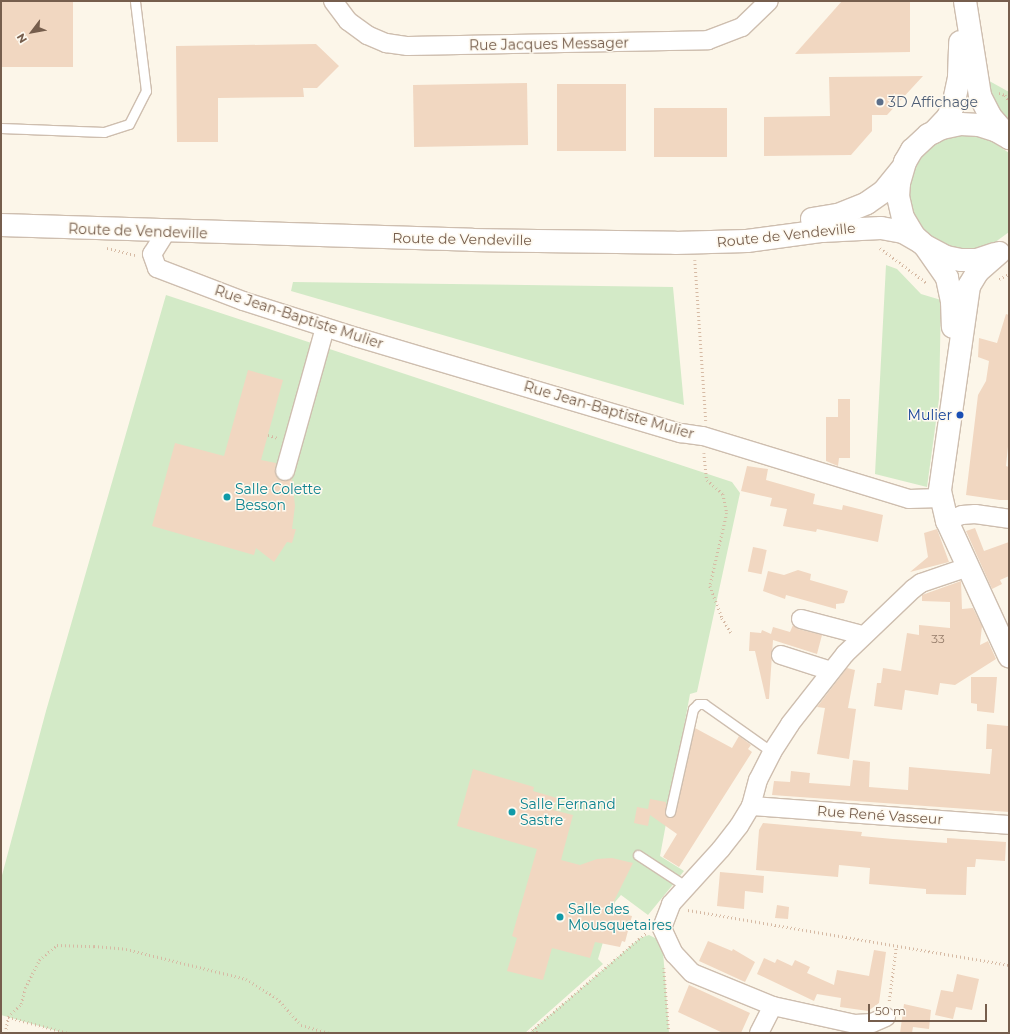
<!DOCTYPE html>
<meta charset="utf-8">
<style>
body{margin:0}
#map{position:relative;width:1010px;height:1034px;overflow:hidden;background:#fcf6e9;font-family:Montserrat,sans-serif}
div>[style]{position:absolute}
.green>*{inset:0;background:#d3eac7}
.building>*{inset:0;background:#f1d7c1;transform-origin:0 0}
.path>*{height:2.5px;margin-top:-1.25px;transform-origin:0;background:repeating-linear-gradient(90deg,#d6baa4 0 1px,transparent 0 4px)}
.roads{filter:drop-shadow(1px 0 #cebeaf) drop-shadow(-1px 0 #cebeaf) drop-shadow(0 1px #cebeaf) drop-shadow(0 -1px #cebeaf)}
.service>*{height:9px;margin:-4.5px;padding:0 4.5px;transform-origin:4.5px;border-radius:4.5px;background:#fff}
.minor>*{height:18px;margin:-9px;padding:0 9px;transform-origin:9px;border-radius:9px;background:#fff}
.tertiary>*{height:22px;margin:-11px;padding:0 11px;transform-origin:11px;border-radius:11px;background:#fff}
.secondary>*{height:22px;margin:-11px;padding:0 11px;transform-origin:11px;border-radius:11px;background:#fff}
.dots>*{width:11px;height:11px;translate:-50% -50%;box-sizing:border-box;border:2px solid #fef9ef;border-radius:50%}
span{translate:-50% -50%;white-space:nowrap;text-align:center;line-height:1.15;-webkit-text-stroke:3px #fef9ef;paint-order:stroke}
.number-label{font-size:12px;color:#957c6a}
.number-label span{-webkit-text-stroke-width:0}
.street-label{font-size:14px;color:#765e4d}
.service-label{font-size:14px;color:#4e5e75}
.left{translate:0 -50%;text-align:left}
.transit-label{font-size:14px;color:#164399}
.right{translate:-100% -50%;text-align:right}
.culture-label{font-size:14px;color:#0d838f}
.frame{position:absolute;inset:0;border:2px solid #765e4d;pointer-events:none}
.north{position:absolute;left:12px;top:12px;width:40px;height:40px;-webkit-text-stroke:3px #fef9ef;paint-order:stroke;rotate:238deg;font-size:11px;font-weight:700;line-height:16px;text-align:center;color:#765e4d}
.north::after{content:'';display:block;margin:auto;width:14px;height:18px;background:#765e4d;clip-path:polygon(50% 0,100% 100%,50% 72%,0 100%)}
.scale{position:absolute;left:868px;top:1004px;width:119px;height:18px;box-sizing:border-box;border:2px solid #765e4d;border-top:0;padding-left:5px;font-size:12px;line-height:14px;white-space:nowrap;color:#765e4d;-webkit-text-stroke:3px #fef9ef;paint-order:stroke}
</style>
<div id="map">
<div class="green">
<div style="clip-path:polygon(984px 78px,1009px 92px,1009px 126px,989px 105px)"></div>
<div style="clip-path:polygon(968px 134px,986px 137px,1009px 153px,1009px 232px,994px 243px,976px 250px,951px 249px,929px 237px,913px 218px,907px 193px,915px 163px,927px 148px,943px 138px)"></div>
<div style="clip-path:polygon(886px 265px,897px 269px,921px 294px,941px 300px,939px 399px,927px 487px,875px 474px)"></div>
<div style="clip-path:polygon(293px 282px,673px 287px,684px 405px,291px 291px)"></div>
<div style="clip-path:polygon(166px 295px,732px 482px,740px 493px,697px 692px,690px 694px,660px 856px,684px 871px,648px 915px,621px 895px,615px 902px,598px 959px,603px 964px,525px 1033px,64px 1033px,1px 1015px,1px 879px,46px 711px)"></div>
<div style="clip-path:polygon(649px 935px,659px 940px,663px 951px,669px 1033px,529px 1033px,640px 938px)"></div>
</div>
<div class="building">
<div style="left:1px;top:1px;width:72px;height:66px"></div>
<div style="clip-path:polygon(842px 1px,910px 1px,910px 52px,795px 54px)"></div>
<div style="clip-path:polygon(316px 44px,339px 66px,317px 88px,303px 88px,304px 97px,218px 98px,218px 142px,177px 142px,176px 46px)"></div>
<div style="clip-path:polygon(923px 76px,887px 115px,872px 115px,872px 131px,851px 155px,764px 156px,764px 117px,830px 116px,829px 77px)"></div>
<div style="left:527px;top:83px;width:62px;height:114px;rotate:89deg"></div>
<div style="left:557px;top:84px;width:69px;height:67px"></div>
<div style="left:727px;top:108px;width:49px;height:73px;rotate:90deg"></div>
<div style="clip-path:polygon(1006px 314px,1009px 315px,1009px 437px,1006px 466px,1009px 467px,1009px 500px,1000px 500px,966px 495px,978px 395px,986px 381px,989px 361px,978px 357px,979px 338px,997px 343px)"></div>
<div style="clip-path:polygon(248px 370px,283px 380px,261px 460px,276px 463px,275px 473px,278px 479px,283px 481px,292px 479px,295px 506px,292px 529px,296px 529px,292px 543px,287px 542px,274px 562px,256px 548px,254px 555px,152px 526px,175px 443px,224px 456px)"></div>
<div style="clip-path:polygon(838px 399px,850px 399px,850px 458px,839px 458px,838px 466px,826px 461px,826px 417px,838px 417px)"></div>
<div style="clip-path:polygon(747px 466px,768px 469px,766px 480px,815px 494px,813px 504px,842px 510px,843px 505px,883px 515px,878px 542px,817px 529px,816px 532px,783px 526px,787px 509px,770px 506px,772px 498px,741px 491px)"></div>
<div style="clip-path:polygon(975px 528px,984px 551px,1009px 542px,1009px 576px,1000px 580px,1002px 584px,992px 589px,966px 531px)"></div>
<div style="clip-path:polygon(937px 529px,949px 562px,910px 572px,928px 557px,924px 533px)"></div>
<div style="left:753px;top:547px;width:14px;height:25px;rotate:12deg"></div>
<div style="clip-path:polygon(798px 570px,811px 574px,810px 580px,848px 591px,844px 603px,836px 604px,836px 609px,786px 595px,785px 599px,763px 591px,768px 571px,784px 575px)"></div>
<div style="clip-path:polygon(961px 581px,962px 609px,973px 608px,982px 626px,980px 645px,988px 641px,996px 659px,955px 685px,940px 683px,938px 695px,905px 690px,902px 710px,874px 706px,877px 683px,881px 683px,883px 668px,901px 671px,907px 633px,919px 635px,919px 625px,950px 628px,950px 602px,922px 601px,922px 595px)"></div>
<div style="clip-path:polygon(793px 625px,798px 629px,822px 635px,817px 654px,773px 640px,769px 699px,766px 699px,755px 651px,749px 651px,750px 632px,761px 633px,762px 630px,771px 634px,773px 627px,790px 632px)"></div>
<div style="clip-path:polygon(847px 668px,855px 670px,848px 708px,856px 709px,849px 759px,817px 754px,825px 708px,817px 707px)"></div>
<div style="clip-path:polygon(971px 677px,997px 677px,994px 713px,977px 711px,977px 704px,971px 703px)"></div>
<div style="clip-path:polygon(987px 724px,1008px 726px,1009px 812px,772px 795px,774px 781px,790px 782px,791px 771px,810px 773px,809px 783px,850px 786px,853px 760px,870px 762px,869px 787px,908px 790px,909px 767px,990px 774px,992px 749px,986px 749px)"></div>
<div style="clip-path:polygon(695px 728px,732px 748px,739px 736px,751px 745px,748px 749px,752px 752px,679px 867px,663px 857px,677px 834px,650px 815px,648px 826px,634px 823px,637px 807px,648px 809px,650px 799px,666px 802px,666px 816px,675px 816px)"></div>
<div style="clip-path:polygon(473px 769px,534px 787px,533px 791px,557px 798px,553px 810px,573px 815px,561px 860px,580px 865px,597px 859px,612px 858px,633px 863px,609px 911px,632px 916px,625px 942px,622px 941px,620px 947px,595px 942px,590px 958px,552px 948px,543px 980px,507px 971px,517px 938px,512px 936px,537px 849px,457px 826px)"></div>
<div style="clip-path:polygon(763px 823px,862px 832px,861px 836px,893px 839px,947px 843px,947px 838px,1006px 842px,1005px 861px,976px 859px,975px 867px,967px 867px,966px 895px,926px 894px,926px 889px,869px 884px,870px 868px,839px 865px,838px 877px,756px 870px,759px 830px)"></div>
<div style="clip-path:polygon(720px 872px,764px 876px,763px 893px,745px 891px,744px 909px,717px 906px)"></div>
<div style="clip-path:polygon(777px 905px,789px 907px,788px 919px,775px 918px)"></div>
<div style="clip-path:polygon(708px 941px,732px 951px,733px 949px,755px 962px,745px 982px,699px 961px)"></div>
<div style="clip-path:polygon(874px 950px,886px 952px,879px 1003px,868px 1011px,840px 1007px,841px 998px,817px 994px,814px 1001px,757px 974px,764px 958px,775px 963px,777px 959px,792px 966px,795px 960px,810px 967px,807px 973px,834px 985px,837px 970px,869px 976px)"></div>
<div style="clip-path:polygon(957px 974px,979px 979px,972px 1010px,956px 1007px,953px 1019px,935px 1015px,941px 990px,953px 992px)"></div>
<div style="clip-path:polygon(689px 985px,750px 1013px,741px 1033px,723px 1033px,678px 1012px)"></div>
<div style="clip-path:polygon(904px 1004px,931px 1010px,929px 1029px,913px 1027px,912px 1033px,900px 1033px)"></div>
</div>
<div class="path">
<div style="left:999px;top:93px;width:6px;rotate:18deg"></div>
<div style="left:1005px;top:95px;width:8px;rotate:60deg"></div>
<div style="left:107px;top:248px;width:29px;rotate:14deg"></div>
<div style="left:880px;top:248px;width:59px;rotate:36.7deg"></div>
<div style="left:695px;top:260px;width:161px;rotate:86.1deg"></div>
<div style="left:999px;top:279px;width:11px;rotate:-27deg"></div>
<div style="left:268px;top:435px;width:10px;rotate:17deg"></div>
<div style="left:704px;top:453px;width:27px;rotate:84deg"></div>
<div style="left:707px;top:480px;width:21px;rotate:41deg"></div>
<div style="left:723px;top:494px;width:19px;rotate:78deg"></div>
<div style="left:727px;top:513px;width:75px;rotate:103.1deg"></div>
<div style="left:710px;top:586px;width:34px;rotate:69deg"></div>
<div style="left:722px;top:618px;width:19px;rotate:58deg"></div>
<div style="left:688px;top:910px;width:326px;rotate:9.7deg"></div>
<div style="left:664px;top:968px;width:65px;rotate:85.6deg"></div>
<div style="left:889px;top:1001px;width:54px;rotate:-82.6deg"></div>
<div style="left:8px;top:1017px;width:18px;rotate:-45deg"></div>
<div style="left:21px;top:1004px;width:16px;rotate:-76deg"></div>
<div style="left:25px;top:988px;width:31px;rotate:-63deg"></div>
<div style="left:39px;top:960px;width:23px;rotate:-40deg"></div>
<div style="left:57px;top:945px;width:37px;rotate:2deg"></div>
<div style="left:94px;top:946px;width:32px;rotate:5deg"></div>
<div style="left:126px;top:949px;width:124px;rotate:14deg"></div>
<div style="left:246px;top:979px;width:36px;rotate:32deg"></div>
<div style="left:277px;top:998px;width:36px;rotate:48deg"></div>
<div style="left:301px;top:1025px;width:29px;rotate:16deg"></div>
<div style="left:533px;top:1029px;width:6px;rotate:39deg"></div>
<div style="left:5px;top:1033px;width:16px;rotate:-79deg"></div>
<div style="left:8px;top:1017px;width:62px;rotate:14.9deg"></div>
<div style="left:529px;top:1033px;width:155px;rotate:-40.6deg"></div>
</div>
<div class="roads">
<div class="service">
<div style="left:1px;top:128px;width:103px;rotate:2.2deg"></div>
<div style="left:104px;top:132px;width:26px;rotate:-18deg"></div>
<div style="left:129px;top:124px;width:37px;rotate:-63deg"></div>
<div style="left:146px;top:91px;width:91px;rotate:-97deg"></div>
<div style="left:670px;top:812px;width:106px;rotate:-77.4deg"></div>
<div style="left:693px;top:709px;width:7px;rotate:-45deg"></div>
<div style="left:698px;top:704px;width:6px"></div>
<div style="left:704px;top:704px;width:83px;rotate:35.2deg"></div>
<div style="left:638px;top:855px;width:59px;rotate:33.1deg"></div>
</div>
<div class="minor">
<div style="left:333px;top:1px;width:25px;rotate:53deg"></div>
<div style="left:348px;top:21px;width:24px;rotate:36deg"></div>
<div style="left:367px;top:35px;width:21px;rotate:23deg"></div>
<div style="left:386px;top:43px;width:22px;rotate:8deg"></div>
<div style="left:408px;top:46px;width:300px;rotate:-1.1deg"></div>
<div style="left:708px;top:40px;width:36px;rotate:-21deg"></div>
<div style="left:742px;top:27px;width:37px;rotate:-44deg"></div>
<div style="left:166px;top:232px;width:26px;rotate:122deg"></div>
<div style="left:152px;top:254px;width:15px;rotate:70deg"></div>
<div style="left:157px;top:268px;width:92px;rotate:21deg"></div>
<div style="left:243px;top:301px;width:119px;rotate:17.7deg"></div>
<div style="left:356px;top:337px;width:339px;rotate:16.5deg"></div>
<div style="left:681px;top:433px;width:22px;rotate:8deg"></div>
<div style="left:703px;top:436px;width:215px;rotate:17deg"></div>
<div style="left:909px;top:499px;width:31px;rotate:-2deg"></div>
<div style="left:285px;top:471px;width:148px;rotate:-74.4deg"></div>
<div style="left:947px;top:521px;width:16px;rotate:-22deg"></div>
<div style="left:962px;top:515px;width:13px;rotate:-4deg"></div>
<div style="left:975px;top:514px;width:34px;rotate:8deg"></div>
<div style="left:801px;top:619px;width:63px;rotate:14.7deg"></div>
<div style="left:781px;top:655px;width:52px;rotate:17.7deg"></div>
<div style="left:751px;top:806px;width:259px;rotate:4.2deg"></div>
<div style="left:886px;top:1017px;width:15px;rotate:157deg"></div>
<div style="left:872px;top:1023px;width:17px;rotate:177deg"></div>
<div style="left:855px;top:1024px;width:84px;rotate:-167.6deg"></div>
<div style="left:773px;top:1006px;width:87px;rotate:-157.8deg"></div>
<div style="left:692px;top:973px;width:26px;rotate:-133deg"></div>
<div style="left:674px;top:954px;width:29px;rotate:-115deg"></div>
<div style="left:662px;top:928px;width:26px;rotate:-69deg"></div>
<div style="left:671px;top:904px;width:74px;rotate:-47.7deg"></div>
<div style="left:721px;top:849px;width:29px;rotate:-52deg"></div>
<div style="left:739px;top:826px;width:23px;rotate:-59deg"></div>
<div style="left:751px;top:806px;width:27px;rotate:-75deg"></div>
<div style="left:758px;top:780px;width:31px;rotate:-63deg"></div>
<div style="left:772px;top:752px;width:33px;rotate:-57deg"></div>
<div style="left:790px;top:724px;width:89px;rotate:-51.8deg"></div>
<div style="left:845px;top:654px;width:94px;rotate:-43.7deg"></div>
<div style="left:913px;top:589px;width:10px;rotate:-37deg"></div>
<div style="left:921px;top:583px;width:50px;rotate:-18.8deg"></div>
<div style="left:759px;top:1033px;width:30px;rotate:-63deg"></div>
</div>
<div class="tertiary">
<div style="left:965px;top:1px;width:96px;rotate:81deg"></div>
<div style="left:980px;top:96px;width:22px;rotate:63deg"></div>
<div style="left:990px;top:116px;width:29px;rotate:49deg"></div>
<div style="left:934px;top:132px;width:21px;rotate:-47deg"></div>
<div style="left:948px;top:117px;width:12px;rotate:-66deg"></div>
<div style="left:953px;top:106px;width:30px;rotate:-78deg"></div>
<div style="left:959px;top:77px;width:35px;rotate:-88deg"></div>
</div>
<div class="secondary">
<div style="left:812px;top:219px;width:26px;rotate:-9deg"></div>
<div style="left:838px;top:215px;width:31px;rotate:-22deg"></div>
<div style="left:867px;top:203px;width:21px;rotate:-35deg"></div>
<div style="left:884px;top:191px;width:28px;rotate:-51deg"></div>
<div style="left:1px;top:225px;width:471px;rotate:1.8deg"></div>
<div style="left:472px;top:240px;width:203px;rotate:0.8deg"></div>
<div style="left:675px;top:243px;width:72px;rotate:-1.6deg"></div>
<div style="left:747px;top:241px;width:76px;rotate:-7.6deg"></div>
<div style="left:822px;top:231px;width:59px;rotate:-2.9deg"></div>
<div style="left:881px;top:228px;width:22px;rotate:10deg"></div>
<div style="left:903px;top:232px;width:20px;rotate:30deg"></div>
<div style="left:927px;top:249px;width:35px;rotate:55deg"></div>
<div style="left:947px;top:278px;width:24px;rotate:78deg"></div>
<div style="left:952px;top:301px;width:26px;rotate:88deg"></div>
<div style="left:999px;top:253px;width:28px;rotate:139deg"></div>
<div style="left:978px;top:271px;width:17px;rotate:121deg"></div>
<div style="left:969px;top:286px;width:207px;rotate:98.1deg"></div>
<div style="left:940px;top:491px;width:31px;rotate:77deg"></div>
<div style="left:947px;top:521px;width:149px;rotate:65.3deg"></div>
<div style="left:995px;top:254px;width:19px;rotate:162deg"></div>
<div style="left:977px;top:260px;width:16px;rotate:180deg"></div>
<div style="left:961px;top:260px;width:15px;rotate:-169deg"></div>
<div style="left:946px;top:257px;width:24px;rotate:-152deg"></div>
<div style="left:925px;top:246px;width:15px;rotate:-138deg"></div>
<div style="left:914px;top:236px;width:21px;rotate:-121deg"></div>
<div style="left:903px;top:218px;width:22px;rotate:-103deg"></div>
<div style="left:898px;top:197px;width:14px;rotate:-86deg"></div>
<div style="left:899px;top:183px;width:22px;rotate:-74deg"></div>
<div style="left:905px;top:162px;width:14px;rotate:-60deg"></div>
<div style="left:912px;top:150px;width:22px;rotate:-43deg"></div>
<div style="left:928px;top:135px;width:16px;rotate:-27deg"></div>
<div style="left:942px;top:128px;width:19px;rotate:-12deg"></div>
<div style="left:961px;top:124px;width:18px;rotate:3deg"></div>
<div style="left:979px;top:125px;width:19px;rotate:18deg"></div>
<div style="left:997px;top:131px;width:14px;rotate:30deg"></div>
</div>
</div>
<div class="dots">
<div style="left:880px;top:102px;background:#5c6f8a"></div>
<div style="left:960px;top:415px;background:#1a4fb4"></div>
<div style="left:227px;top:497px;background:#0f9aa8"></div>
<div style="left:512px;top:812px;background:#0f9aa8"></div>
<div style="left:560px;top:917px;background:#0f9aa8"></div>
</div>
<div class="number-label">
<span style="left:938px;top:639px">33</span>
</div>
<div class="street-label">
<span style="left:549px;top:44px;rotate:-1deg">Rue Jacques Messager</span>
<span style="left:138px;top:231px;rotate:2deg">Route de Vendeville</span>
<span style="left:786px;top:235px;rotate:-6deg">Route de Vendeville</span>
<span style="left:462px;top:239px;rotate:1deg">Route de Vendeville</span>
<span style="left:299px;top:317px;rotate:18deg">Rue Jean-Baptiste Mulier</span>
<span style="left:609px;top:410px;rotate:16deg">Rue Jean-Baptiste Mulier</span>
<span style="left:880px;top:815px;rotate:4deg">Rue René Vasseur</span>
</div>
<div class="service-label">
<span class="left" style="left:888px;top:102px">3D Affichage</span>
</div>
<div class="transit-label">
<span class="right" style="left:952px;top:415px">Mulier</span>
</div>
<div class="culture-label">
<span class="left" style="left:235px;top:497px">Salle Colette<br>Besson</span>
<span class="left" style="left:520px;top:812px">Salle Fernand<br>Sastre</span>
<span class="left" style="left:568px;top:917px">Salle des<br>Mousquetaires</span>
</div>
<div class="frame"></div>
<div class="north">N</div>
<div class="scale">50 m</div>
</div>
